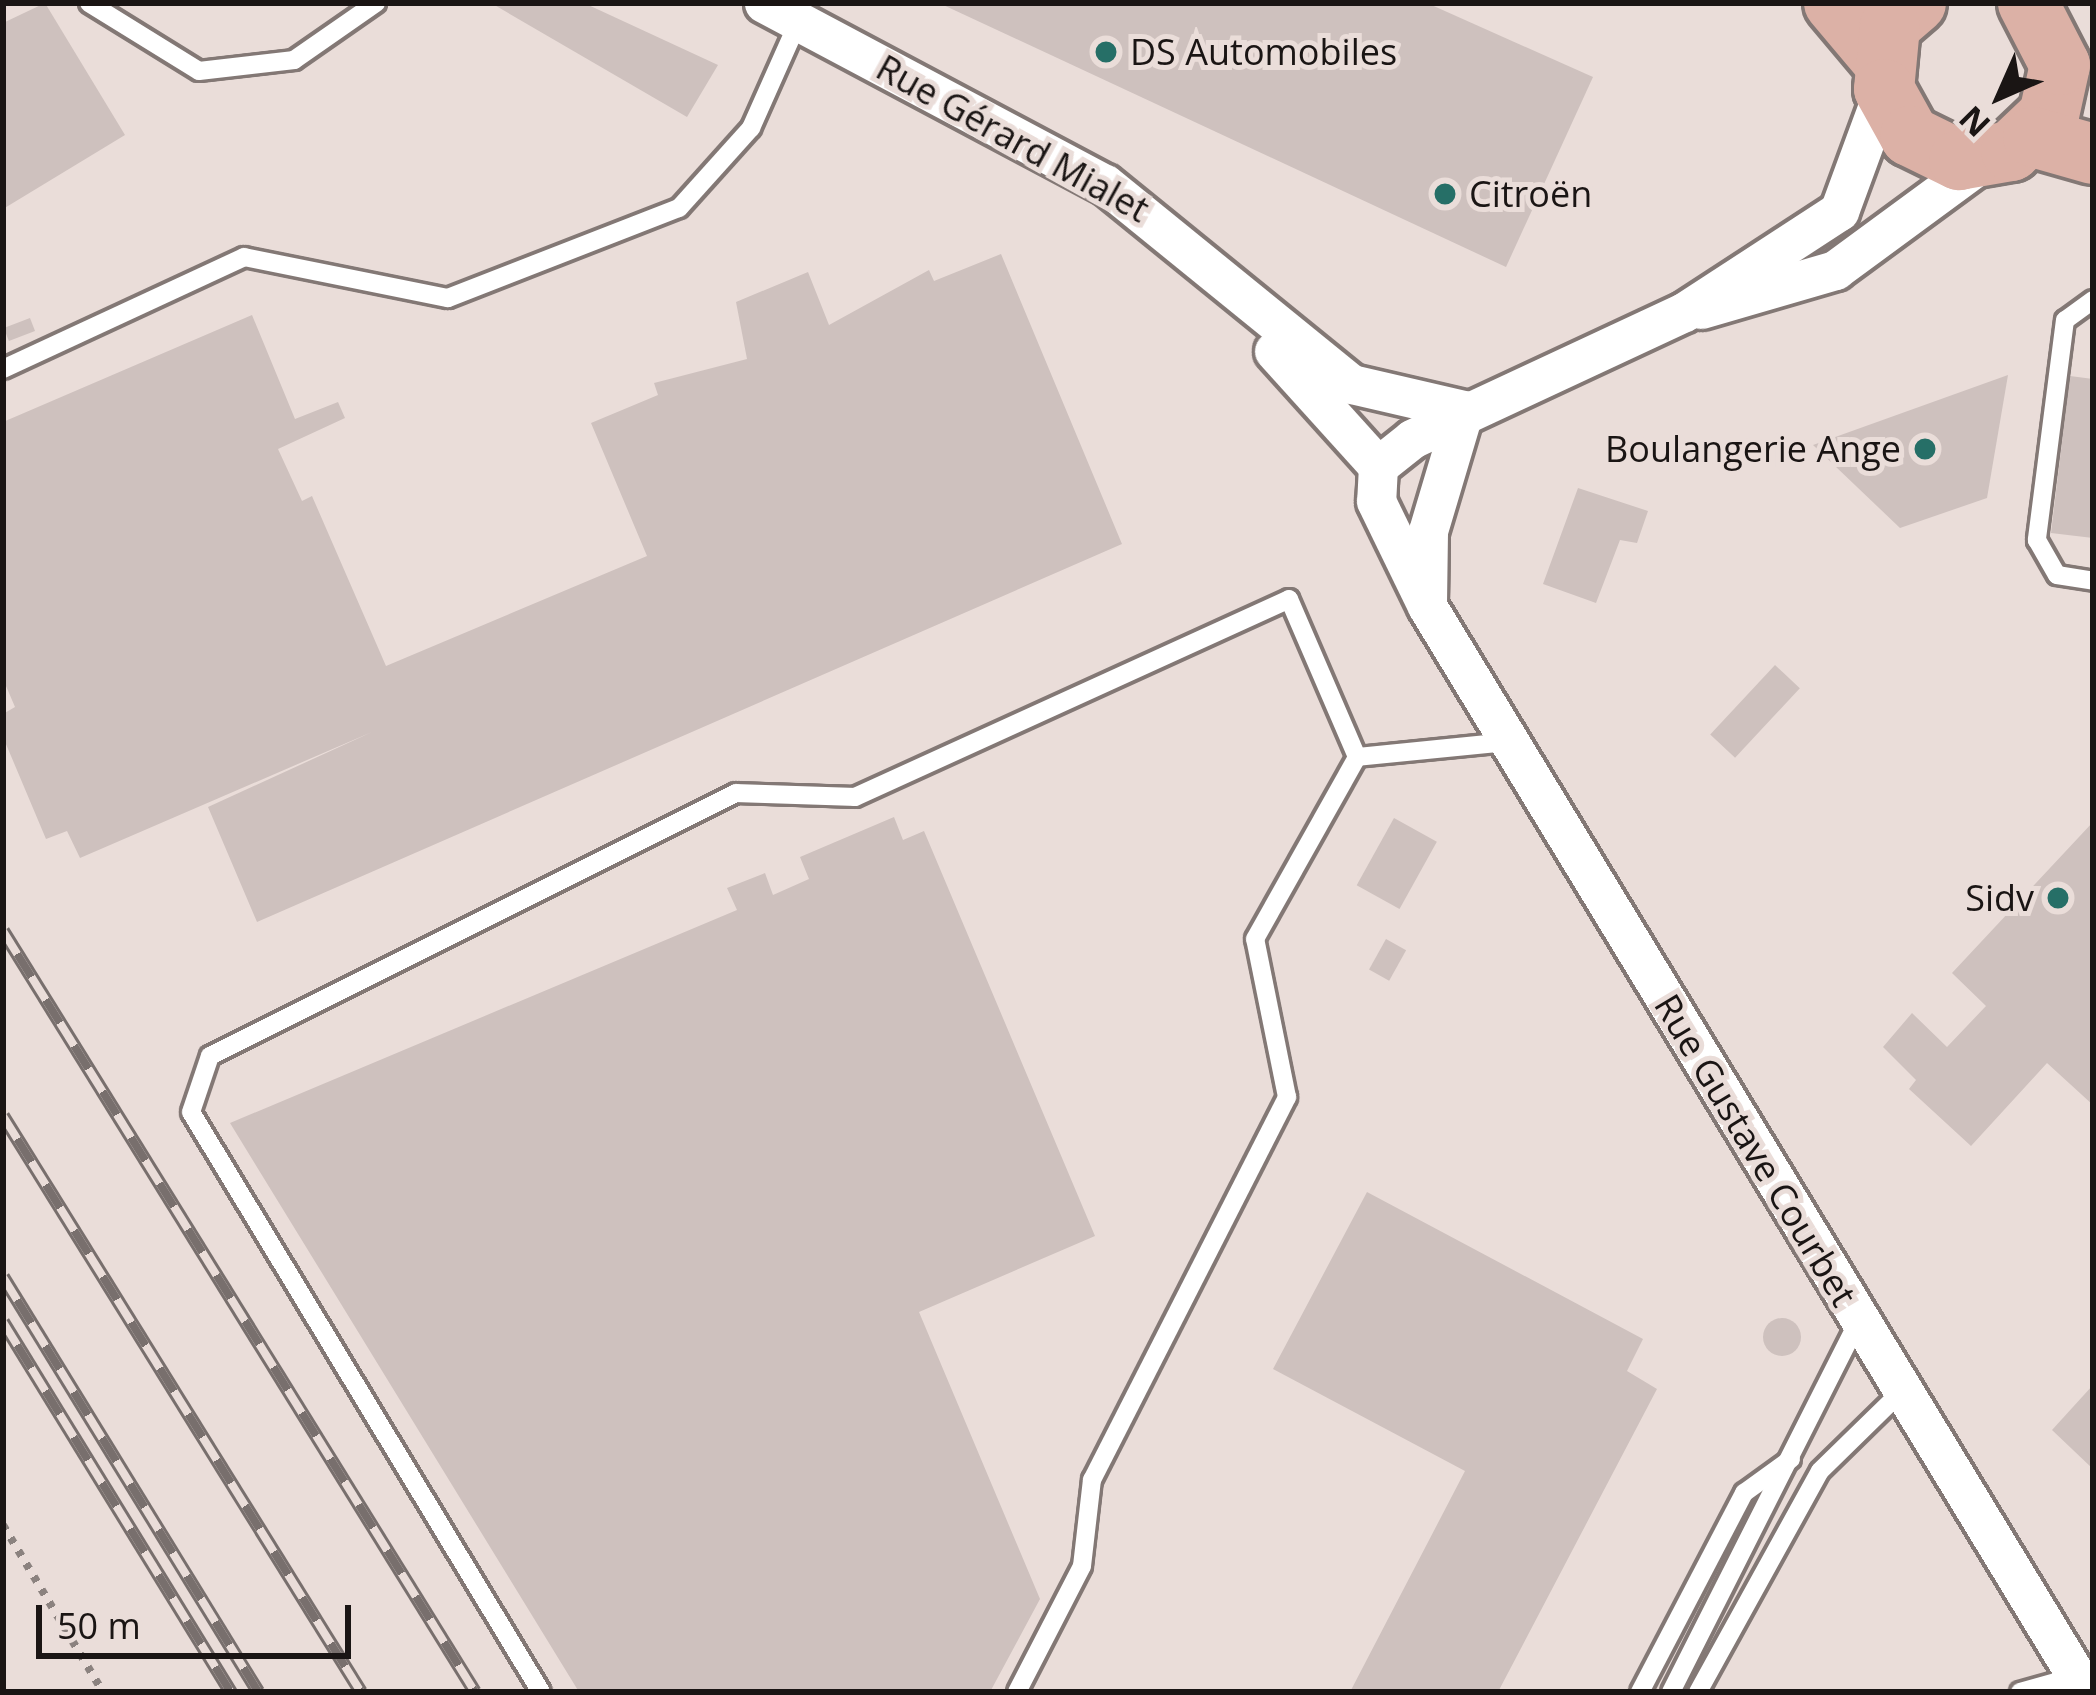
<!DOCTYPE html>
<meta charset="utf-8">
<style>
body{margin:0}
#map{position:relative;width:2096px;height:1695px;overflow:hidden;background:#eaddd9;font-family:"Open Sans",sans-serif}
div>[style]{position:absolute}
.building>*{inset:0;background:#cec1be;transform-origin:0 0}
.round{border-radius:50%}
.path>*{height:8px;margin-top:-4px;transform-origin:0;background:repeating-linear-gradient(90deg,#8b827f 0 6px,transparent 0 15px)}
.roads{filter:drop-shadow(3px 0 #837875) drop-shadow(-3px 0 #837875) drop-shadow(0 3px #837875) drop-shadow(0 -3px #837875)}
.lane>*{height:18px;margin:-9px;padding:0 9px;transform-origin:9px;border-radius:9px;background:#fff}
.street>*{height:39px;margin:-19.5px;padding:0 19.5px;transform-origin:19.5px;border-radius:19.5px;background:#fff}
.primary>*{height:60px;margin:-30px;padding:0 30px;transform-origin:30px;border-radius:30px;background:#dcb1a6}
.rail>*{height:14px;margin-top:-7px;transform-origin:0;background:repeating-linear-gradient(90deg,#eaddd9 0 27px,#786f6d 0 54px);box-sizing:border-box;border-block:3px solid #786f6d}
.dots>*{width:33px;height:33px;translate:-50% -50%;box-sizing:border-box;border:6px solid #eaddd9;border-radius:50%}
span{translate:-50% -50%;white-space:nowrap;text-align:center;line-height:1.15;-webkit-text-stroke:10px #eaddd9;paint-order:stroke}
.poi-label{font-size:36px;color:#1a1514}
.left{translate:0 -50%;text-align:left}
.right{translate:-100% -50%;text-align:right}
.street-label{font-size:36px;color:#1a1514}
.frame{position:absolute;inset:0;border:6px solid #1a1514;pointer-events:none}
.north{position:absolute;left:1940px;top:36px;width:120px;height:120px;-webkit-text-stroke:9px #eaddd9;paint-order:stroke;rotate:225deg;font-size:33px;font-weight:700;line-height:48px;text-align:center;color:#1a1514}
.north::after{content:'';display:block;margin:auto;width:42px;height:54px;background:#1a1514;clip-path:polygon(50% 0,100% 100%,50% 72%,0 100%)}
.scale{position:absolute;left:36px;top:1605px;width:315px;height:54px;box-sizing:border-box;border:6px solid #1a1514;border-top:0;padding-left:15px;font-size:36px;line-height:42px;white-space:nowrap;color:#1a1514;-webkit-text-stroke:9px #eaddd9;paint-order:stroke}
</style>
<div id="map">
<div class="building">
<div style="clip-path:polygon(45px 3px,125px 135px,3px 209px,3px 23px)"></div>
<div style="clip-path:polygon(491px 3px,584px 3px,718px 65px,687px 117px)"></div>
<div style="clip-path:polygon(939px 3px,1427px 3px,1593px 77px,1506px 267px)"></div>
<div style="clip-path:polygon(1001px 254px,1122px 544px,257px 922px,208px 807px,372px 732px,80px 858px,67px 831px,46px 839px,3px 737px,3px 714px,15px 707px,3px 679px,3px 422px,252px 315px,295px 419px,338px 402px,345px 418px,278px 449px,302px 501px,312px 496px,386px 666px,647px 556px,591px 423px,658px 395px,654px 383px,747px 359px,736px 302px,808px 272px,829px 325px,929px 270px,934px 281px)"></div>
<div style="left:30px;top:318px;width:14px;height:28px;rotate:69deg"></div>
<div style="clip-path:polygon(2008px 375px,1987px 498px,1900px 528px,1813px 445px)"></div>
<div style="clip-path:polygon(2070px 376px,2093px 379px,2093px 538px,2051px 533px)"></div>
<div style="clip-path:polygon(1578px 488px,1648px 511px,1637px 543px,1620px 540px,1596px 603px,1543px 584px)"></div>
<div style="left:1775px;top:665px;width:34px;height:95px;rotate:43deg"></div>
<div style="clip-path:polygon(894px 817px,903px 840px,924px 831px,1095px 1236px,919px 1312px,1040px 1599px,990px 1692px,579px 1692px,230px 1123px,737px 910px,727px 888px,765px 873px,773px 895px,809px 879px,800px 857px)"></div>
<div style="left:1394px;top:818px;width:49px;height:77px;rotate:29deg"></div>
<div style="clip-path:polygon(2093px 822px,2093px 1105px,2047px 1063px,1971px 1146px,1909px 1089px,1916px 1080px,1883px 1047px,1912px 1013px,1947px 1047px,1986px 1006px,1952px 973px)"></div>
<div style="left:1386px;top:939px;width:23px;height:35px;rotate:29deg"></div>
<div style="clip-path:polygon(1367px 1192px,1643px 1339px,1627px 1371px,1657px 1389px,1498px 1692px,1350px 1692px,1465px 1471px,1273px 1369px)"></div>
<div class="round" style="left:1763px;top:1318px;width:38px;height:38px"></div>
<div style="clip-path:polygon(2093px 1385px,2093px 1469px,2052px 1430px)"></div>
</div>
<div class="path">
<div style="left:3px;top:1525px;width:195px;rotate:59.1deg"></div>
</div>
<div class="roads">
<div class="lane">
<div style="left:89px;top:3px;width:129px;rotate:31.7deg"></div>
<div style="left:199px;top:71px;width:96px;rotate:-6.6deg"></div>
<div style="left:294px;top:60px;width:100px;rotate:-34.8deg"></div>
<div style="left:2093px;top:300px;width:34px;rotate:144deg"></div>
<div style="left:2065px;top:320px;width:222px;rotate:97.3deg"></div>
<div style="left:2037px;top:540px;width:40px;rotate:60.3deg"></div>
<div style="left:2057px;top:575px;width:36px;rotate:9deg"></div>
<div style="left:3px;top:369px;width:266px;rotate:-24.9deg"></div>
<div style="left:244px;top:257px;width:208px;rotate:11.4deg"></div>
<div style="left:448px;top:298px;width:248px;rotate:-21.3deg"></div>
<div style="left:679px;top:208px;width:108px;rotate:-48deg"></div>
<div style="left:751px;top:128px;width:118px;rotate:-66deg"></div>
<div style="left:1357px;top:757px;width:152px;rotate:-5.7deg"></div>
<div style="left:541px;top:1692px;width:677px;rotate:-121.11deg"></div>
<div style="left:191px;top:1112px;width:59px;rotate:-71.3deg"></div>
<div style="left:210px;top:1056px;width:588px;rotate:-26.57deg"></div>
<div style="left:736px;top:793px;width:119px;rotate:1.9deg"></div>
<div style="left:855px;top:797px;width:477px;rotate:-24.5deg"></div>
<div style="left:1289px;top:599px;width:172px;rotate:66.7deg"></div>
<div style="left:1017px;top:1692px;width:142px;rotate:-62.7deg"></div>
<div style="left:1082px;top:1566px;width:87px;rotate:-83.4deg"></div>
<div style="left:1092px;top:1480px;width:430px;rotate:-63deg"></div>
<div style="left:1287px;top:1097px;width:161px;rotate:-101.4deg"></div>
<div style="left:1255px;top:939px;width:209px;rotate:-60.7deg"></div>
<div style="left:1640px;top:1692px;width:225px;rotate:-62.4deg"></div>
<div style="left:1744px;top:1493px;width:58px;rotate:-35.9deg"></div>
<div style="left:1671px;top:1692px;width:415px;rotate:-63.2deg"></div>
<div style="left:1698px;top:1692px;width:252px;rotate:-61.1deg"></div>
<div style="left:1820px;top:1471px;width:115px;rotate:-44.3deg"></div>
<div style="left:2020px;top:1692px;width:59px;rotate:-15.7deg"></div>
</div>
<div class="street">
<div style="left:764px;top:3px;width:386px;rotate:28deg"></div>
<div style="left:1105px;top:184px;width:317px;rotate:39.1deg"></div>
<div style="left:1351px;top:384px;width:116px;rotate:13deg"></div>
<div style="left:1884px;top:89px;width:130px;rotate:110.2deg"></div>
<div style="left:1839px;top:211px;width:185px;rotate:146.9deg"></div>
<div style="left:1684px;top:312px;width:300px;rotate:155deg"></div>
<div style="left:1412px;top:439px;width:43px;rotate:141.5deg"></div>
<div style="left:1378px;top:466px;width:35px;rotate:93deg"></div>
<div style="left:1376px;top:501px;width:117px;rotate:64.1deg"></div>
<div style="left:1427px;top:606px;width:1270px;rotate:58.75deg"></div>
<div style="left:1701px;top:309px;width:140px;rotate:-16.2deg"></div>
<div style="left:1835px;top:270px;width:187px;rotate:-36.3deg"></div>
<div style="left:1274px;top:351px;width:155px;rotate:47.9deg"></div>
<div style="left:1427px;top:603px;width:72px;rotate:-89.2deg"></div>
<div style="left:1428px;top:531px;width:126px;rotate:-73.4deg"></div>
</div>
<div class="primary">
<div style="left:1834px;top:3px;width:76px;rotate:49.8deg"></div>
<div style="left:1916px;top:3px;width:35px;rotate:139deg"></div>
<div style="left:1890px;top:26px;width:63px;rotate:95.4deg"></div>
<div style="left:1884px;top:89px;width:54px;rotate:61deg"></div>
<div style="left:1910px;top:136px;width:55px;rotate:26.1deg"></div>
<div style="left:1959px;top:160px;width:53px;rotate:-9.8deg"></div>
<div style="left:2011px;top:151px;width:52px;rotate:-43.5deg"></div>
<div style="left:2049px;top:115px;width:51px;rotate:-77.6deg"></div>
<div style="left:2060px;top:65px;width:70px;rotate:-117.3deg"></div>
<div style="left:2033px;top:137px;width:62px;rotate:15.8deg"></div>
</div>
</div>
<div class="rail">
<div style="left:3px;top:931px;width:895px;rotate:58.19deg"></div>
<div style="left:3px;top:1116px;width:678px;rotate:58.14deg"></div>
<div style="left:3px;top:1277px;width:487px;rotate:58.4deg"></div>
<div style="left:3px;top:1322px;width:435px;rotate:58.4deg"></div>
</div>
<div class="dots">
<div style="left:1106px;top:52px;background:#266f67"></div>
<div style="left:1445px;top:194px;background:#266f67"></div>
<div style="left:1925px;top:449px;background:#266f67"></div>
<div style="left:2058px;top:898px;background:#266f67"></div>
</div>
<div class="poi-label">
<span class="left" style="left:1130px;top:52px">DS Automobiles</span>
<span class="left" style="left:1469px;top:194px">Citroën</span>
<span class="right" style="left:1901px;top:449px">Boulangerie Ange</span>
<span class="right" style="left:2034px;top:898px">Sidv</span>
</div>
<div class="street-label">
<span style="left:1013px;top:138px;rotate:29deg">Rue Gérard Mialet</span>
<span style="left:1756px;top:1150px;rotate:59deg">Rue Gustave Courbet</span>
</div>
<div class="frame"></div>
<div class="north">N</div>
<div class="scale">50 m</div>
</div>
